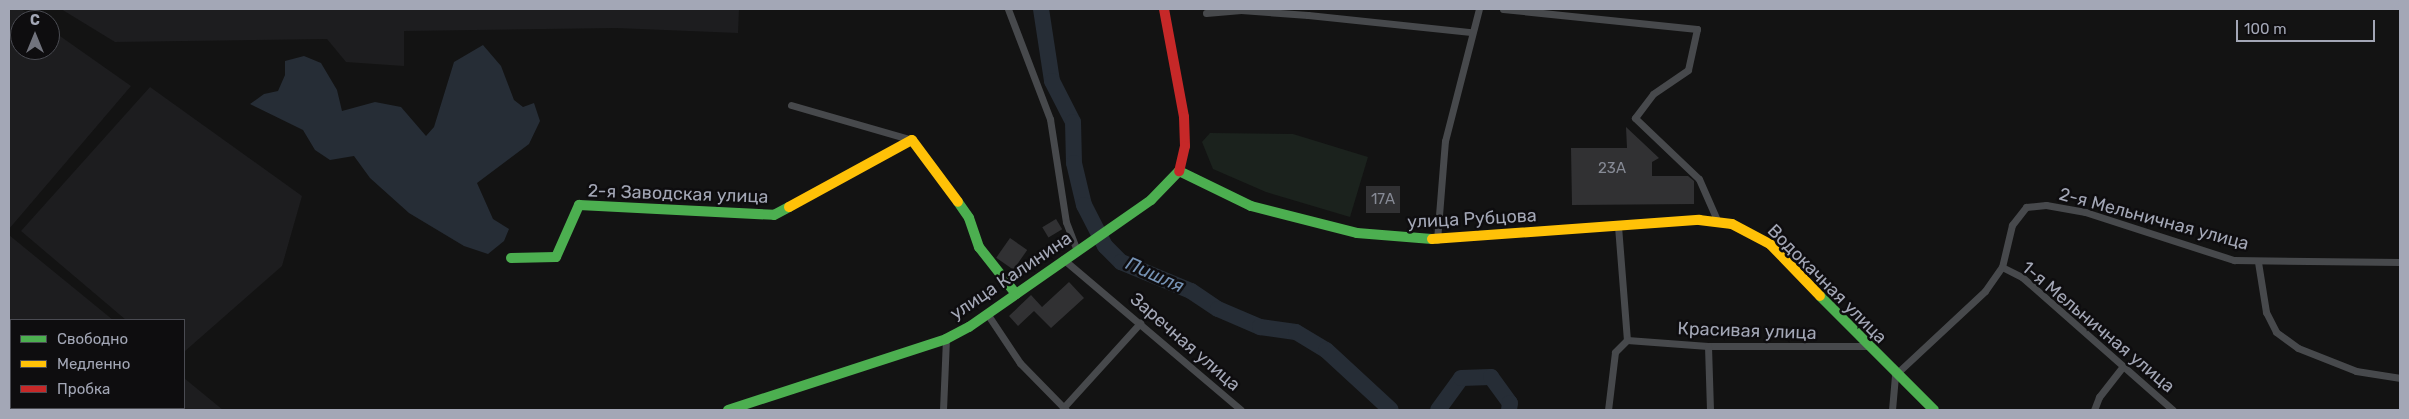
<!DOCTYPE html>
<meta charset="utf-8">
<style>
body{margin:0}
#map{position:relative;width:2409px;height:419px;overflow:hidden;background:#131313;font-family:Rubik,sans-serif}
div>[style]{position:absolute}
.built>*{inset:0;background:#1d1d1f}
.green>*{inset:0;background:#1b221d}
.water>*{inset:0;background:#262d36}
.river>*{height:16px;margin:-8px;padding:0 8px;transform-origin:8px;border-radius:8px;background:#262d36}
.building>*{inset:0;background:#313133;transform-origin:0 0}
.street>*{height:7px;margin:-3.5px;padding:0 3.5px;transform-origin:3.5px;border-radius:3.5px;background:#47494c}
.fast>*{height:10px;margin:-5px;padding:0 5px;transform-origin:5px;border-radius:5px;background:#4caf50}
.slow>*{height:10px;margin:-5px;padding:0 5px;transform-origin:5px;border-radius:5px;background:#ffc107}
.jam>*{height:10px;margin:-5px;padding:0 5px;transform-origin:5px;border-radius:5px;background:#c62828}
span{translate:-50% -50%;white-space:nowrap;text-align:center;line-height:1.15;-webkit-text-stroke:5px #0e0d0f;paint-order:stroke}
.number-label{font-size:15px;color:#868a95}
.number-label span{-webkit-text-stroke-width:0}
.street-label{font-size:18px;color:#a3a7b6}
.water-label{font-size:19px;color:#7693b5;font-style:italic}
.frame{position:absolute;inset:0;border:10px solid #a3a7b6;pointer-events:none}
.legend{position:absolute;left:10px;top:319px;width:175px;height:90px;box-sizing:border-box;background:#0e0d0f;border:1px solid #4a4b52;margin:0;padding:6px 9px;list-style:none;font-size:15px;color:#a3a7b6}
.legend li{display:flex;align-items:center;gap:10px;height:25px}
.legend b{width:25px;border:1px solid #4a4b52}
.north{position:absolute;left:10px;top:10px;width:50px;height:50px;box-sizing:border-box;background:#0e0d0f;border:1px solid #4a4b52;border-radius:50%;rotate:0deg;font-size:14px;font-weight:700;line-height:20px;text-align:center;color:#a3a7b6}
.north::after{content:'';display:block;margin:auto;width:18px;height:22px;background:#71737d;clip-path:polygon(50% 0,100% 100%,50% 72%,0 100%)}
.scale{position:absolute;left:2236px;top:20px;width:139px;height:22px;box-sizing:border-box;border:2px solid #a3a7b6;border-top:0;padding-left:6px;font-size:15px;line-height:18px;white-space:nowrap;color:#a3a7b6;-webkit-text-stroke:4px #0e0d0f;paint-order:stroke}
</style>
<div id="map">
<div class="built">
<div style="clip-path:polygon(9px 9px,21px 9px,37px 20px,20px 20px,20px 50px,50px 50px,50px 29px,131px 86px,9px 229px)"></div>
<div style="clip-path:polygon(61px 9px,739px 9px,738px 33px,616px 28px,404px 31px,404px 66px,346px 62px,327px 39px,115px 42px)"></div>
<div style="clip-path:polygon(150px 87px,302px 196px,282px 266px,184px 352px,184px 320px,126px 320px,21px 231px)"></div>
<div style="clip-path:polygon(9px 235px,113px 320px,11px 320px,11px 408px,184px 408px,184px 378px,223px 410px,9px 410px)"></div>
</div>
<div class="green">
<div style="clip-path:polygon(1210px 133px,1293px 134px,1368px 157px,1350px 217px,1266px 192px,1213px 169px,1202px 142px)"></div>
</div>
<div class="water">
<div style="clip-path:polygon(483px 45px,501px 66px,514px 100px,523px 107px,534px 103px,540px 121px,529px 144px,477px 183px,493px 219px,509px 229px,504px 241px,488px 254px,464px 246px,409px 213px,370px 178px,354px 156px,330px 160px,315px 150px,303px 130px,250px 104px,264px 94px,278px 91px,285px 75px,285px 61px,304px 56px,321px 63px,337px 90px,342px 111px,375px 102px,401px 107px,426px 136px,434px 127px,454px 62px)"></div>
</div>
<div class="river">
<div style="left:1041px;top:9px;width:73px;rotate:81.3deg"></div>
<div style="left:1052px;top:81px;width:46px;rotate:62.9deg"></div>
<div style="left:1073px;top:122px;width:41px;rotate:88.6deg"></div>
<div style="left:1074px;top:163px;width:43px;rotate:76.6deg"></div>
<div style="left:1084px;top:205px;width:46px;rotate:62.9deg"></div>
<div style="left:1105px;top:246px;width:23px;rotate:45deg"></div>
<div style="left:1121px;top:262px;width:76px;rotate:22.5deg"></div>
<div style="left:1191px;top:291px;width:32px;rotate:34deg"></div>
<div style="left:1218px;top:309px;width:46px;rotate:23.2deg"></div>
<div style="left:1260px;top:327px;width:36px;rotate:8deg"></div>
<div style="left:1296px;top:332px;width:35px;rotate:31deg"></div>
<div style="left:1326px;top:350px;width:88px;rotate:42.7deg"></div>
<div style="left:1438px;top:410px;width:39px;rotate:-54deg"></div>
<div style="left:1461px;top:378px;width:30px;rotate:-2deg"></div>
<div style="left:1491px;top:377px;width:32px;rotate:54deg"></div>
<div style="left:1510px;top:403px;width:7px;rotate:98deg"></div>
</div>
<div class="building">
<div style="clip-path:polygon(1626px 127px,1659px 158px,1652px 162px,1652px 176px,1688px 176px,1694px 181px,1694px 204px,1572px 205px,1571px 148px,1627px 148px)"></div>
<div style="left:1366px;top:186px;width:34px;height:27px"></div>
<div style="left:1056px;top:219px;width:12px;height:16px;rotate:59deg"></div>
<div style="left:1010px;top:238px;width:21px;height:24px;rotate:35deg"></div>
<div style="clip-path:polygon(1069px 282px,1084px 298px,1051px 328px,1034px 311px,1018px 326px,1009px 316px,1031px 295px,1042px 307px)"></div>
</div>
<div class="street">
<div style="left:1008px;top:9px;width:118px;rotate:69.1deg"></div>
<div style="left:1050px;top:119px;width:104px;rotate:81.2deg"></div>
<div style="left:1066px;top:222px;width:30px;rotate:69deg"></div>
<div style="left:1503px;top:9px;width:195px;rotate:5.9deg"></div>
<div style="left:1697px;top:29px;width:42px;rotate:102.4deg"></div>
<div style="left:1688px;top:70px;width:42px;rotate:145.6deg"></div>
<div style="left:1653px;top:94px;width:30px;rotate:127deg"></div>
<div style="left:1635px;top:118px;width:88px;rotate:43.6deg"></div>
<div style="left:1699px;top:179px;width:45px;rotate:66.3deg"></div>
<div style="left:1206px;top:13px;width:35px;rotate:-5deg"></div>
<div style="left:1241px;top:10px;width:67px;rotate:4.3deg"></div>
<div style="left:1308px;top:15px;width:164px;rotate:6deg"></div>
<div style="left:791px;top:105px;width:126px;rotate:16.1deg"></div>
<div style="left:1618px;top:226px;width:114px;rotate:85.5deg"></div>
<div style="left:1437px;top:240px;width:99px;rotate:-85.4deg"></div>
<div style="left:1445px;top:141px;width:136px;rotate:-75.6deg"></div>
<div style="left:1063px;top:259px;width:233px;rotate:40.3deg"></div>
<div style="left:2258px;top:262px;width:51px;rotate:80.9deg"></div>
<div style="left:2266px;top:312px;width:22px;rotate:63deg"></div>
<div style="left:2276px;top:332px;width:27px;rotate:36deg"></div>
<div style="left:2298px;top:348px;width:62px;rotate:21.6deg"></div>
<div style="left:2356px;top:371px;width:45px;rotate:9deg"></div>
<div style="left:2002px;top:267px;width:22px;rotate:27deg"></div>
<div style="left:2022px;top:277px;width:201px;rotate:41.4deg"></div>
<div style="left:988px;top:315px;width:58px;rotate:56.3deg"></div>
<div style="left:1020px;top:363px;width:66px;rotate:45.6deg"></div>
<div style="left:1627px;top:340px;width:81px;rotate:4.2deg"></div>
<div style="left:1708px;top:346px;width:159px"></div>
<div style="left:1708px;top:346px;width:64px;rotate:88.2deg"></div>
<div style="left:1063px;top:408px;width:115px;rotate:-47.8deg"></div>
<div style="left:943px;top:410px;width:71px;rotate:-87.6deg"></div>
<div style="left:1608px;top:410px;width:58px;rotate:-83.1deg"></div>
<div style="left:1615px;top:352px;width:17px;rotate:-45deg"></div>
<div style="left:1892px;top:410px;width:35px;rotate:-85deg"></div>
<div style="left:1895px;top:375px;width:123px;rotate:-43deg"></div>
<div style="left:1985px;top:291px;width:29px;rotate:-55deg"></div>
<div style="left:2002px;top:267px;width:43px;rotate:-76.6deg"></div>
<div style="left:2012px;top:225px;width:23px;rotate:-52deg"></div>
<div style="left:2026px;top:207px;width:20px;rotate:-6deg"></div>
<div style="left:2046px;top:205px;width:40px;rotate:10deg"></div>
<div style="left:2085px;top:212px;width:157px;rotate:17.9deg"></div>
<div style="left:2234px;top:260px;width:166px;rotate:0.7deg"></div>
<div style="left:2094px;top:410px;width:14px;rotate:-69deg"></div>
<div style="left:2099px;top:397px;width:39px;rotate:-52deg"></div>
</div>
<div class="fast">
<div style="left:1179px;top:171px;width:80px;rotate:25.9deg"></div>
<div style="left:1251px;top:206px;width:109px;rotate:14.3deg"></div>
<div style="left:1357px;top:233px;width:75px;rotate:4.6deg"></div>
<div style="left:958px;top:202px;width:19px;rotate:55deg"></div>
<div style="left:969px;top:218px;width:31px;rotate:71deg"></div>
<div style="left:979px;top:247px;width:60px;rotate:51.8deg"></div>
<div style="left:511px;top:258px;width:45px;rotate:-1.3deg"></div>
<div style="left:556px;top:257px;width:57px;rotate:-66.1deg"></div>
<div style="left:579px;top:205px;width:195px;rotate:2.9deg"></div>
<div style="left:774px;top:215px;width:17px;rotate:-28deg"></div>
<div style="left:1820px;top:296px;width:161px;rotate:45deg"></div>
<div style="left:728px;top:410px;width:229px;rotate:-18deg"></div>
<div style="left:946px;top:339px;width:26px;rotate:-28deg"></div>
<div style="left:969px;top:327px;width:222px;rotate:-34.9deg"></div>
<div style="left:1151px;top:200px;width:40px;rotate:-46deg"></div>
</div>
<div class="slow">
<div style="left:789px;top:207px;width:140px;rotate:-28.6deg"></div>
<div style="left:912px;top:140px;width:77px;rotate:53.4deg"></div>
<div style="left:1432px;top:239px;width:268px;rotate:-4.1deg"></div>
<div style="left:1699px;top:220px;width:33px;rotate:7deg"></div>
<div style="left:1732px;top:224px;width:43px;rotate:27.8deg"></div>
<div style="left:1770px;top:244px;width:72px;rotate:46.1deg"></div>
</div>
<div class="jam">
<div style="left:1164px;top:9px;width:110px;rotate:79.5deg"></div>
<div style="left:1184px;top:117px;width:29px;rotate:88deg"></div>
<div style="left:1185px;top:146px;width:26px;rotate:103deg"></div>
</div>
<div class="number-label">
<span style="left:1612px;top:169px">23А</span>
<span style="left:1383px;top:200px">17А</span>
</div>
<div class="street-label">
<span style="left:678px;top:194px;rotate:2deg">2-я Заводская улица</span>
<span style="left:1472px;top:219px;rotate:-3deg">улица Рубцова</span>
<span style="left:2154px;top:219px;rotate:15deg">2-я Мельничная улица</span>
<span style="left:1011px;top:276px;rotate:-34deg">улица Калинина</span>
<span style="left:1827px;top:284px;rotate:45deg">Водокачная улица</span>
<span style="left:2098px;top:327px;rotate:40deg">1-я Мельничная улица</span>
<span style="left:1747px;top:331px;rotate:2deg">Красивая улица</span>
<span style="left:1185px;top:342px;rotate:41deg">Заречная улица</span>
</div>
<div class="water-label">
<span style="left:1155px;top:275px;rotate:24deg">Пишля</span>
</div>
<div class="frame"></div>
<ul class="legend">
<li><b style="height:6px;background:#4caf50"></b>Свободно</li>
<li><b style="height:6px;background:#ffc107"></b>Медленно</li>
<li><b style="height:6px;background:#c62828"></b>Пробка</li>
</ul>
<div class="north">С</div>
<div class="scale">100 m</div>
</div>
